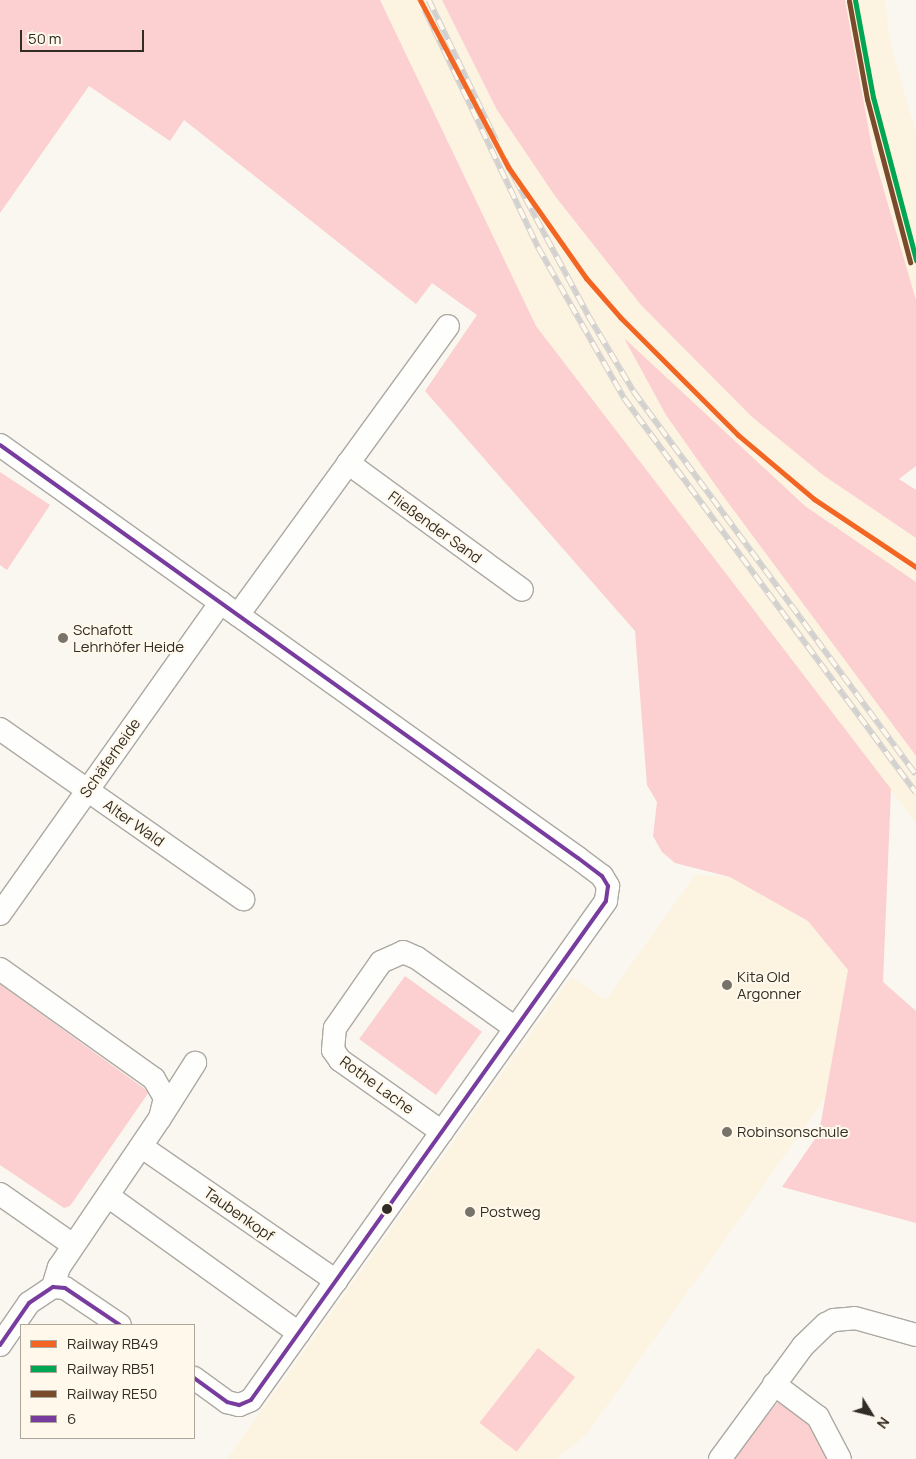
<!DOCTYPE html>
<meta charset="utf-8">
<style>
body{margin:0}
#map{position:relative;width:916px;height:1459px;overflow:hidden;background:#faf7f0;font-family:Manrope,sans-serif}
div>[style]{position:absolute}
.built>*{inset:0;background:#fcf3e0}
.green>*{inset:0;background:#fccfd0;transform-origin:0 0}
.roads{filter:drop-shadow(1px 0 #aca9a2) drop-shadow(-1px 0 #aca9a2) drop-shadow(0 1px #aca9a2) drop-shadow(0 -1px #aca9a2)}
.minor>*{height:22px;margin:-11px;padding:0 11px;transform-origin:11px;border-radius:11px;background:#fefefd}
.rail>*{height:5.5px;margin-top:-2.75px;transform-origin:0;background:repeating-linear-gradient(90deg,#fff8eb 0 11px,#d2d1cf 0 22px);box-sizing:border-box;border-block:1px solid #d2d1cf}
.bus-1>*{height:4px;margin:-2px;padding:0 2px;transform-origin:2px;border-radius:2px;background:#783c9f}
.rail-1>*{height:5px;margin:-2.5px;padding:0 2.5px;transform-origin:2.5px;border-radius:2.5px;background:#f26522}
.rail-2>*{height:5px;margin:-2.5px;padding:0 2.5px;transform-origin:2.5px;border-radius:2.5px;background:#00a651}
.rail-3>*{height:5px;margin:-2.5px;padding:0 2.5px;transform-origin:2.5px;border-radius:2.5px;background:#7a4b2a}
.dots>*{width:14px;height:14px;translate:-50% -50%;box-sizing:border-box;border:2px solid #fff8eb;border-radius:50%}
span{translate:-50% -50%;white-space:nowrap;text-align:center;line-height:1.15;-webkit-text-stroke:4px #fff8eb;paint-order:stroke}
.street-label{font-size:15px;color:#312c24}
.poi-label{font-size:15px;color:#312c24}
.left{translate:0 -50%;text-align:left}
.legend{position:absolute;left:20px;top:1324px;width:175px;height:115px;box-sizing:border-box;background:#fff8eb;border:1px solid #ada69b;margin:0;padding:6px 9px;list-style:none;font-size:15px;color:#312c24}
.legend li{display:flex;align-items:center;gap:10px;height:25px}
.legend b{width:25px;border:1px solid #ada69b}
.north{position:absolute;left:846px;top:1389px;width:50px;height:50px;-webkit-text-stroke:4px #fff8eb;paint-order:stroke;rotate:126deg;font-size:14px;font-weight:700;line-height:20px;text-align:center;color:#312c24}
.north::after{content:'';display:block;margin:auto;width:18px;height:22px;background:#312c24;clip-path:polygon(50% 0,100% 100%,50% 72%,0 100%)}
.scale{position:absolute;left:20px;top:30px;width:124px;height:22px;box-sizing:border-box;border:2px solid #312c24;border-top:0;padding-left:6px;font-size:15px;line-height:18px;white-space:nowrap;color:#312c24;-webkit-text-stroke:4px #fff8eb;paint-order:stroke}
</style>
<div id="map">
<div class="built">
<div style="clip-path:polygon(380px 0,442px 0,497px 110px,555px 196px,641px 305px,751px 416px,823px 475px,916px 538px,916px 582px,805px 506px,666px 377px,666px 415px,916px 756px,916px 823px,536px 326px)"></div>
<div style="clip-path:polygon(845px 0,885px 0,890px 41px,916px 134px,916px 300px,873px 153px)"></div>
<div style="clip-path:polygon(695px 875px,730px 877px,808px 921px,848px 970px,828px 1094px,586px 1435px,556px 1459px,227px 1459px,571px 977px,606px 1000px)"></div>
</div>
<div class="green">
<div style="clip-path:polygon(0 0,380px 0,536px 326px,891px 789px,883px 982px,916px 1011px,916px 1223px,782px 1187px,819px 1133px,848px 970px,808px 921px,730px 877px,675px 863px,662px 852px,653px 836px,657px 802px,647px 785px,635px 631px,425px 391px,477px 315px,432px 283px,416px 304px,184px 120px,170px 141px,89px 86px,0 213px)"></div>
<div style="clip-path:polygon(442px 0,845px 0,873px 153px,916px 300px,916px 466px,899px 479px,916px 490px,916px 538px,823px 475px,751px 416px,641px 305px,555px 196px,497px 110px)"></div>
<div style="clip-path:polygon(624px 338px,805px 506px,916px 582px,916px 756px,721px 493px,666px 415px)"></div>
<div style="clip-path:polygon(0 472px,50px 505px,7px 570px,0 565px)"></div>
<div style="left:405px;top:976px;width:95px;height:78px;rotate:36deg"></div>
<div style="clip-path:polygon(0 984px,149px 1092px,70px 1206px,64px 1208px,0 1165px)"></div>
<div style="left:538px;top:1348px;width:47px;height:95px;rotate:38deg"></div>
<div style="clip-path:polygon(779px 1401px,805px 1418px,833px 1459px,731px 1459px)"></div>
</div>
<div class="roads">
<div class="minor">
<div style="left:0;top:445px;width:710px;rotate:35.55deg"></div>
<div style="left:578px;top:858px;width:30px;rotate:37deg"></div>
<div style="left:602px;top:876px;width:12px;rotate:59deg"></div>
<div style="left:608px;top:886px;width:15px;rotate:98deg"></div>
<div style="left:606px;top:901px;width:612px;rotate:125.43deg"></div>
<div style="left:251px;top:1400px;width:13px;rotate:157deg"></div>
<div style="left:239px;top:1405px;width:12px;rotate:-166deg"></div>
<div style="left:227px;top:1402px;width:41px;rotate:-144deg"></div>
<div style="left:348px;top:463px;width:215px;rotate:36.1deg"></div>
<div style="left:238px;top:615px;width:357px;rotate:-54deg"></div>
<div style="left:0;top:729px;width:297px;rotate:35deg"></div>
<div style="left:0;top:914px;width:382px;rotate:-54.7deg"></div>
<div style="left:0;top:969px;width:189px;rotate:35.5deg"></div>
<div style="left:154px;top:1079px;width:22px;rotate:60deg"></div>
<div style="left:165px;top:1098px;width:21px;rotate:104deg"></div>
<div style="left:160px;top:1118px;width:180px;rotate:124.1deg"></div>
<div style="left:59px;top:1267px;width:21px;rotate:107deg"></div>
<div style="left:162px;top:1115px;width:62px;rotate:-57.6deg"></div>
<div style="left:442px;top:1132px;width:125px;rotate:-144.8deg"></div>
<div style="left:340px;top:1060px;width:12px;rotate:-125deg"></div>
<div style="left:333px;top:1050px;width:22px;rotate:-85deg"></div>
<div style="left:335px;top:1028px;width:80px;rotate:-55.1deg"></div>
<div style="left:381px;top:962px;width:24px;rotate:-24deg"></div>
<div style="left:403px;top:952px;width:15px;rotate:23deg"></div>
<div style="left:417px;top:958px;width:120px;rotate:35.5deg"></div>
<div style="left:142px;top:1147px;width:236px;rotate:34.6deg"></div>
<div style="left:0;top:1194px;width:89px;rotate:34.9deg"></div>
<div style="left:108px;top:1196px;width:235px;rotate:35.7deg"></div>
<div style="left:0;top:1345px;width:51px;rotate:-55.4deg"></div>
<div style="left:29px;top:1303px;width:29px;rotate:-34deg"></div>
<div style="left:53px;top:1287px;width:12px;rotate:5deg"></div>
<div style="left:65px;top:1288px;width:66px;rotate:33.9deg"></div>
<div style="left:774px;top:1384px;width:55px;rotate:36.9deg"></div>
<div style="left:818px;top:1417px;width:47px;rotate:62.4deg"></div>
<div style="left:720px;top:1459px;width:140px;rotate:-53.7deg"></div>
<div style="left:803px;top:1346px;width:32px;rotate:-44deg"></div>
<div style="left:826px;top:1324px;width:9px;rotate:-27deg"></div>
<div style="left:834px;top:1320px;width:21px;rotate:-5deg"></div>
<div style="left:855px;top:1318px;width:63px;rotate:15.6deg"></div>
</div>
</div>
<div class="rail">
<div style="left:420px;top:0;width:1px;rotate:90deg"></div>
<div style="left:429px;top:0;width:157px;rotate:64.4deg"></div>
<div style="left:425px;top:10px;width:263px;rotate:64.5deg"></div>
<div style="left:538px;top:247px;width:174px;rotate:60.3deg"></div>
<div style="left:624px;top:398px;width:491px;rotate:53.5deg"></div>
<div style="left:505px;top:160px;width:176px;rotate:61.8deg"></div>
<div style="left:588px;top:315px;width:90px;rotate:59.1deg"></div>
<div style="left:634px;top:392px;width:475px;rotate:53.6deg"></div>
</div>
<div class="bus-1">
<div style="left:0;top:445px;width:710px;rotate:35.55deg"></div>
<div style="left:578px;top:858px;width:30px;rotate:37deg"></div>
<div style="left:602px;top:876px;width:12px;rotate:59deg"></div>
<div style="left:608px;top:886px;width:15px;rotate:98deg"></div>
<div style="left:606px;top:901px;width:612px;rotate:125.43deg"></div>
<div style="left:251px;top:1400px;width:13px;rotate:157deg"></div>
<div style="left:239px;top:1405px;width:12px;rotate:-166deg"></div>
<div style="left:227px;top:1402px;width:41px;rotate:-144deg"></div>
<div style="left:0;top:1345px;width:51px;rotate:-55.4deg"></div>
<div style="left:29px;top:1303px;width:29px;rotate:-34deg"></div>
<div style="left:53px;top:1287px;width:12px;rotate:5deg"></div>
<div style="left:65px;top:1288px;width:66px;rotate:33.9deg"></div>
</div>
<div class="rail-1">
<div style="left:420px;top:0;width:189px;rotate:62.2deg"></div>
<div style="left:508px;top:167px;width:136px;rotate:54.9deg"></div>
<div style="left:586px;top:278px;width:52px;rotate:48.9deg"></div>
<div style="left:620px;top:317px;width:167px;rotate:45deg"></div>
<div style="left:738px;top:435px;width:99px;rotate:40.1deg"></div>
<div style="left:814px;top:499px;width:123px;rotate:33.7deg"></div>
</div>
<div class="rail-2">
<div style="left:855px;top:0;width:99px;rotate:79.5deg"></div>
<div style="left:873px;top:97px;width:169px;rotate:75.2deg"></div>
</div>
<div class="rail-3">
<div style="left:849px;top:1px;width:100px;rotate:79.6deg"></div>
<div style="left:867px;top:99px;width:169px;rotate:75.2deg"></div>
</div>
<div class="dots">
<div style="left:63px;top:638px;background:#77736b"></div>
<div style="left:727px;top:985px;background:#77736b"></div>
<div style="left:727px;top:1132px;background:#77736b"></div>
<div style="left:387px;top:1209px;background:#312c24"></div>
<div style="left:470px;top:1212px;background:#77736b"></div>
</div>
<div class="street-label">
<span style="left:435px;top:527px;rotate:36deg">Fließender Sand</span>
<span style="left:110px;top:758px;rotate:-55deg">Schäferheide</span>
<span style="left:134px;top:823px;rotate:35deg">Alter Wald</span>
<span style="left:377px;top:1085px;rotate:36deg">Rothe Lache</span>
<span style="left:239px;top:1214px;rotate:35deg">Taubenkopf</span>
</div>
<div class="poi-label">
<span class="left" style="left:73px;top:638px">Schafott<br>Lehrhöfer Heide</span>
<span class="left" style="left:737px;top:985px">Kita Old<br>Argonner</span>
<span class="left" style="left:737px;top:1132px">Robinsonschule</span>
<span class="left" style="left:480px;top:1212px">Postweg</span>
</div>
<ul class="legend">
<li><b style="height:6px;background:#f26522"></b>Railway RB49</li>
<li><b style="height:6px;background:#00a651"></b>Railway RB51</li>
<li><b style="height:6px;background:#7a4b2a"></b>Railway RE50</li>
<li><b style="height:6px;background:#783c9f"></b>6</li>
</ul>
<div class="north">N</div>
<div class="scale">50 m</div>
</div>
